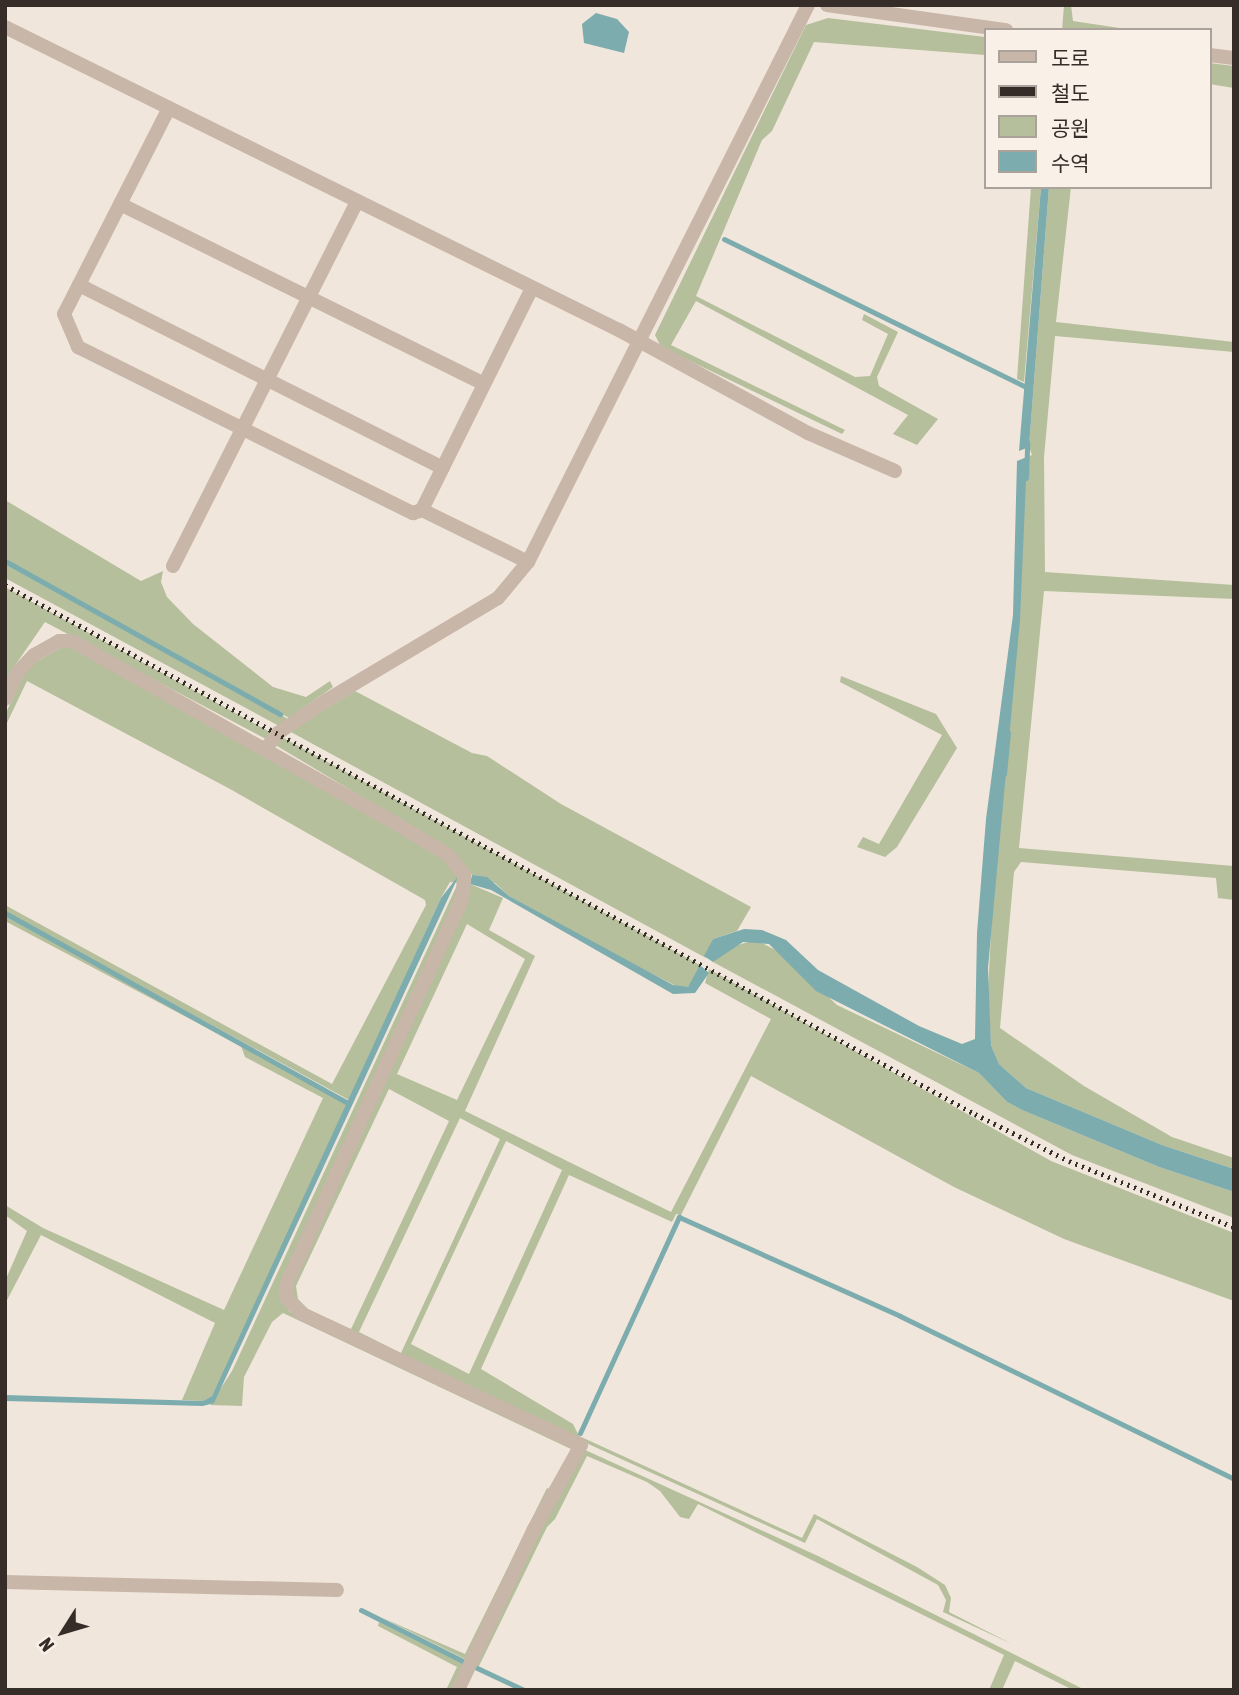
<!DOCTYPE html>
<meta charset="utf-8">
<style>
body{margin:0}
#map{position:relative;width:1239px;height:1695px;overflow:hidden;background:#f1e6dc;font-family:"Asap Condensed","Noto Sans KR",sans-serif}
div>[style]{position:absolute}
.green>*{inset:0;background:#b5bf9c}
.water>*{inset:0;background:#7cacad}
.stream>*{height:5px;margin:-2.5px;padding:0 2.5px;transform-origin:2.5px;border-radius:2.5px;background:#7cacad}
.street>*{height:14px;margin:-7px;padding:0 7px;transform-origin:7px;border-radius:7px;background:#c8b6a8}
.rail>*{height:5px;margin-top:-2.5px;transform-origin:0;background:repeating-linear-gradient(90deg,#362c28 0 2px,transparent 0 7px)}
span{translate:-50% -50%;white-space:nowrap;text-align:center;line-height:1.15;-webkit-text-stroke:5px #f9f1e8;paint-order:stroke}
.frame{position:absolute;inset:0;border:7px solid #362c28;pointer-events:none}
.legend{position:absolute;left:984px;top:28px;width:228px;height:161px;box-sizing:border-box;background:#f9f1e8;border:2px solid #aba29b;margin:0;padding:9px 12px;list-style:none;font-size:21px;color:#362c28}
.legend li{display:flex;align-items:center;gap:14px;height:35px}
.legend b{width:35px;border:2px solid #aba29b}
.north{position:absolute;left:28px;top:1597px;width:70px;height:70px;-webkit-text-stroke:5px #f9f1e8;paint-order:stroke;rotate:233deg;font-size:19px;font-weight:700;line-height:28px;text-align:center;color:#362c28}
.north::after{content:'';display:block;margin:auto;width:24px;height:32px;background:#362c28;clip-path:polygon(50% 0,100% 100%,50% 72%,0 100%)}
</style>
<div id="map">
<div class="green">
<div style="clip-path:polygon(1064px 5px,1071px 5px,1073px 21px,1133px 30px,1062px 30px)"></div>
<div style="clip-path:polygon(828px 18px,985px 37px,985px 55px,814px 42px,772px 131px,762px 140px,696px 296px,855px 377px,870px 376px,888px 334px,862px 320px,864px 314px,898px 332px,877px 377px,879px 386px,938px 419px,917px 445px,893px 434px,908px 415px,696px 301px,671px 345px,845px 430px,842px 434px,661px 347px,655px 335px,806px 25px)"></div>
<div style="clip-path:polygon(1209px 63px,1234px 66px,1234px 88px,1209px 84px)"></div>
<div style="clip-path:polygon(1031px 187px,1041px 187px,1024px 382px,1017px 379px)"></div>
<div style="clip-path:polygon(1049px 187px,1071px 187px,1056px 322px,1234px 342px,1234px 352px,1055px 336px,1044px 457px,1045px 572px,1234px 585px,1234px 599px,1044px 591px,1019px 848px,1234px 866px,1234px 900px,1218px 898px,1216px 878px,1021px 862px,1014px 872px,1000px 1028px,1084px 1086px,1172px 1137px,1234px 1158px,1234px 1169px,1162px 1145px,1026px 1088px,999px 1064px,991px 1045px,988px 990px,994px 877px,1027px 457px,1032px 455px,1029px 447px)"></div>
<div style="clip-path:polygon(5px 500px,141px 581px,163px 571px,161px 582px,167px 597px,193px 624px,273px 687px,306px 697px,330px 681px,333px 687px,289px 718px,5px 560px)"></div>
<div style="clip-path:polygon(5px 563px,135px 633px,288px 719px,279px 726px,5px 578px)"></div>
<div style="clip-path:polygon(5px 587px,272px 733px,266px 739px,45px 622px,14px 667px,5px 691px)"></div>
<div style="clip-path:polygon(66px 645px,239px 738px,447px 861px,462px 882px,281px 1299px,290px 1312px,571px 1443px,573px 1450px,283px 1313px,272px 1322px,244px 1377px,242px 1406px,210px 1405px,232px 1371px,458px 883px,450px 882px,441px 898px,349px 1100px,5px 912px,5px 905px,332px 1084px,426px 905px,425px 900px,230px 789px,27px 681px,5px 727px,5px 715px,23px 676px,32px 664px)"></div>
<div style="clip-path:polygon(841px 676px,936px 714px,957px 748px,897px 847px,885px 857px,857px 847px,863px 837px,879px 844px,942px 735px,840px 682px)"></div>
<div style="clip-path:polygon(355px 691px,472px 753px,487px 756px,561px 804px,751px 907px,737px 931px,713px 939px,706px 958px,289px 731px)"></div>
<div style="clip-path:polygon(280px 736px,700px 965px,700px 970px,688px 987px,678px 987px,596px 945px,509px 896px,495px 883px,472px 875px,458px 857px,429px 837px,277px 746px)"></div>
<div style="clip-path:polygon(evenodd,470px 884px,503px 898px,489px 930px,535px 956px,465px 1111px,671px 1212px,771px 1019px,705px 983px,709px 969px,1051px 1161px,1234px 1233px,1234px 1301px,1064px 1239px,954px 1187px,751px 1076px,681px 1215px,676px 1214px,672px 1222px,569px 1175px,481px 1369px,573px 1424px,579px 1436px,802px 1538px,814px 1514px,917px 1567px,945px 1585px,951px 1598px,949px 1612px,1012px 1644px,943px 1612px,946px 1600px,938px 1585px,817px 1519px,805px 1543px,300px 1312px,289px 1291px,470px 884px,467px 924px,525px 959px,457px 1100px,397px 1074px,467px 924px,470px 884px,389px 1089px,449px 1121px,351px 1329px,308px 1309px,298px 1299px,296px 1286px,389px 1089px,470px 884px,460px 1118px,500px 1139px,401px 1353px,359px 1332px,460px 1118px,470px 884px,506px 1141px,562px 1170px,469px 1374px,411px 1344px,506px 1141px)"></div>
<div style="clip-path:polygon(5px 915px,347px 1104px,230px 1360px,212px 1396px,203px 1401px,182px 1400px,215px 1323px,41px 1235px,5px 1304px,5px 1281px,27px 1231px,5px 1215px,5px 1205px,43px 1228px,224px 1310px,323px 1098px,245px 1057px,241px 1046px,5px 921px)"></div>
<div style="clip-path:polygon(756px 940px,783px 954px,837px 1005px,979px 1073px,1007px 1102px,1022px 1110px,1159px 1167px,1234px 1192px,1234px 1218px,1072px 1155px,713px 962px,730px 947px)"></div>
<div style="clip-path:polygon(583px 1449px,818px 1556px,1085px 1690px,1073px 1690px,1015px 1661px,1002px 1690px,989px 1690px,1004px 1655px,698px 1504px,689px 1519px,680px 1517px,660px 1491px,647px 1482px,587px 1456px,555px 1519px,547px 1527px,479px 1666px,474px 1664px,544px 1518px)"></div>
<div style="clip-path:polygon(547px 1488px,554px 1491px,467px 1660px,383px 1618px,465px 1654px)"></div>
<div style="clip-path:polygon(379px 1622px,466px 1665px,454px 1690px,446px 1690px,457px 1667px,378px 1626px)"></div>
</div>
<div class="water">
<div style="clip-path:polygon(596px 13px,617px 19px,629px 32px,624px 53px,584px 43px,582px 24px)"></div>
<div style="clip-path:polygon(1041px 187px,1049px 187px,1029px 447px,1019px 451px)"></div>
<div style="clip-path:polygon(1027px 457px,1020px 620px,988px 968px,991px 1045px,999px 1064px,1026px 1088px,1162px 1145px,1234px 1169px,1234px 1192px,1159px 1167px,1022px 1110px,1007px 1102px,979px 1073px,816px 991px,769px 944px,743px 942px,713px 962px,704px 956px,713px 939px,744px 929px,762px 930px,786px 940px,818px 970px,919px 1026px,962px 1044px,975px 1039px,977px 933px,986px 819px,1013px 615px,1017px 461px)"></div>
<div style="clip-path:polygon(459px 875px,214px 1403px,203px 1406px,5px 1401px,5px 1395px,203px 1401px,212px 1396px,441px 898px)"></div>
<div style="clip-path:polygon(472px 875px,487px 877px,509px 896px,673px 985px,688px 987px,700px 965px,709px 973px,695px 993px,673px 994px,491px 890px,470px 884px)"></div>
</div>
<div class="stream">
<div style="left:724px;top:239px;width:334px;rotate:26.1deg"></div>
<div style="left:1026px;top:478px;width:36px;rotate:-88deg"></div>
<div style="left:5px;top:561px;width:315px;rotate:29.1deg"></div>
<div style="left:1004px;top:774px;width:42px;rotate:-84.6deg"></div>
<div style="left:5px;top:913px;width:392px;rotate:29deg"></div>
<div style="left:580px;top:1433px;width:238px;rotate:-65.4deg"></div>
<div style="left:679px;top:1217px;width:242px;rotate:24.1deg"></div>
<div style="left:900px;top:1316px;width:372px;rotate:26deg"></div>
<div style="left:361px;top:1610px;width:116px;rotate:26.6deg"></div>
<div style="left:475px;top:1667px;width:54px;rotate:25.1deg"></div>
</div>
<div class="street">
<div style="left:827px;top:5px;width:181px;rotate:8deg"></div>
<div style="left:5px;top:27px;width:685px;rotate:26.27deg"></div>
<div style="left:619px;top:330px;width:215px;rotate:28.6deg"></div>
<div style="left:808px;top:433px;width:95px;rotate:23.6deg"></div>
<div style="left:1209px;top:55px;width:25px;rotate:7deg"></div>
<div style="left:169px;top:108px;width:231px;rotate:117deg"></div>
<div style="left:64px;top:314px;width:36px;rotate:67deg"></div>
<div style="left:78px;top:347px;width:374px;rotate:26.4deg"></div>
<div style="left:413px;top:513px;width:9px;rotate:-18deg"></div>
<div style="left:120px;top:204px;width:406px;rotate:26.3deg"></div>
<div style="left:79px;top:285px;width:407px;rotate:26.7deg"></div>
<div style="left:532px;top:288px;width:248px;rotate:116.4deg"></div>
<div style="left:422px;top:510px;width:118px;rotate:26.1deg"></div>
<div style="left:528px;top:562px;width:623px;rotate:-63.31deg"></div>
<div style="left:173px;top:566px;width:409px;rotate:-63.2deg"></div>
<div style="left:5px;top:699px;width:30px;rotate:-64deg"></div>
<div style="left:18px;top:672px;width:23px;rotate:-47deg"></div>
<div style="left:34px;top:655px;width:29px;rotate:-29deg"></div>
<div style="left:59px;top:641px;width:13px"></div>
<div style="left:72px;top:641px;width:365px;rotate:29.4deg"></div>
<div style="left:390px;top:820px;width:68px;rotate:31.1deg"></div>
<div style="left:448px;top:855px;width:26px;rotate:51deg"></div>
<div style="left:464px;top:875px;width:22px;rotate:93deg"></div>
<div style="left:463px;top:897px;width:426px;rotate:114.5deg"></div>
<div style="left:286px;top:1285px;width:12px;rotate:90deg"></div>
<div style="left:286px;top:1297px;width:23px;rotate:47deg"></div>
<div style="left:302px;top:1314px;width:308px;rotate:25.2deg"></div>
<div style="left:581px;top:1445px;width:96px;rotate:119.2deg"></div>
<div style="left:534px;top:1529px;width:178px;rotate:115.3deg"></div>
<div style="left:267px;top:747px;width:18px;rotate:-52deg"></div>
<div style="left:278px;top:733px;width:59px;rotate:-34deg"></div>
<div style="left:327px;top:700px;width:199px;rotate:-30.8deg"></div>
<div style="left:498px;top:598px;width:47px;rotate:-50.2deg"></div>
<div style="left:5px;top:1582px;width:332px;rotate:1.4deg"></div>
</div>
<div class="rail">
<div style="left:5px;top:585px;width:1105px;rotate:28.61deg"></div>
<div style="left:975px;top:1114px;width:105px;rotate:26.6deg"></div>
<div style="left:1069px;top:1161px;width:178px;rotate:21.8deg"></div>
</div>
<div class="frame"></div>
<ul class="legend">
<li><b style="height:9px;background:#c8b6a8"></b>도로</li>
<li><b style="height:9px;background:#362c28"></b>철도</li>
<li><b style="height:19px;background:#b5bf9c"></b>공원</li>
<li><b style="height:19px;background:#7cacad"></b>수역</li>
</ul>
<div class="north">N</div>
</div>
